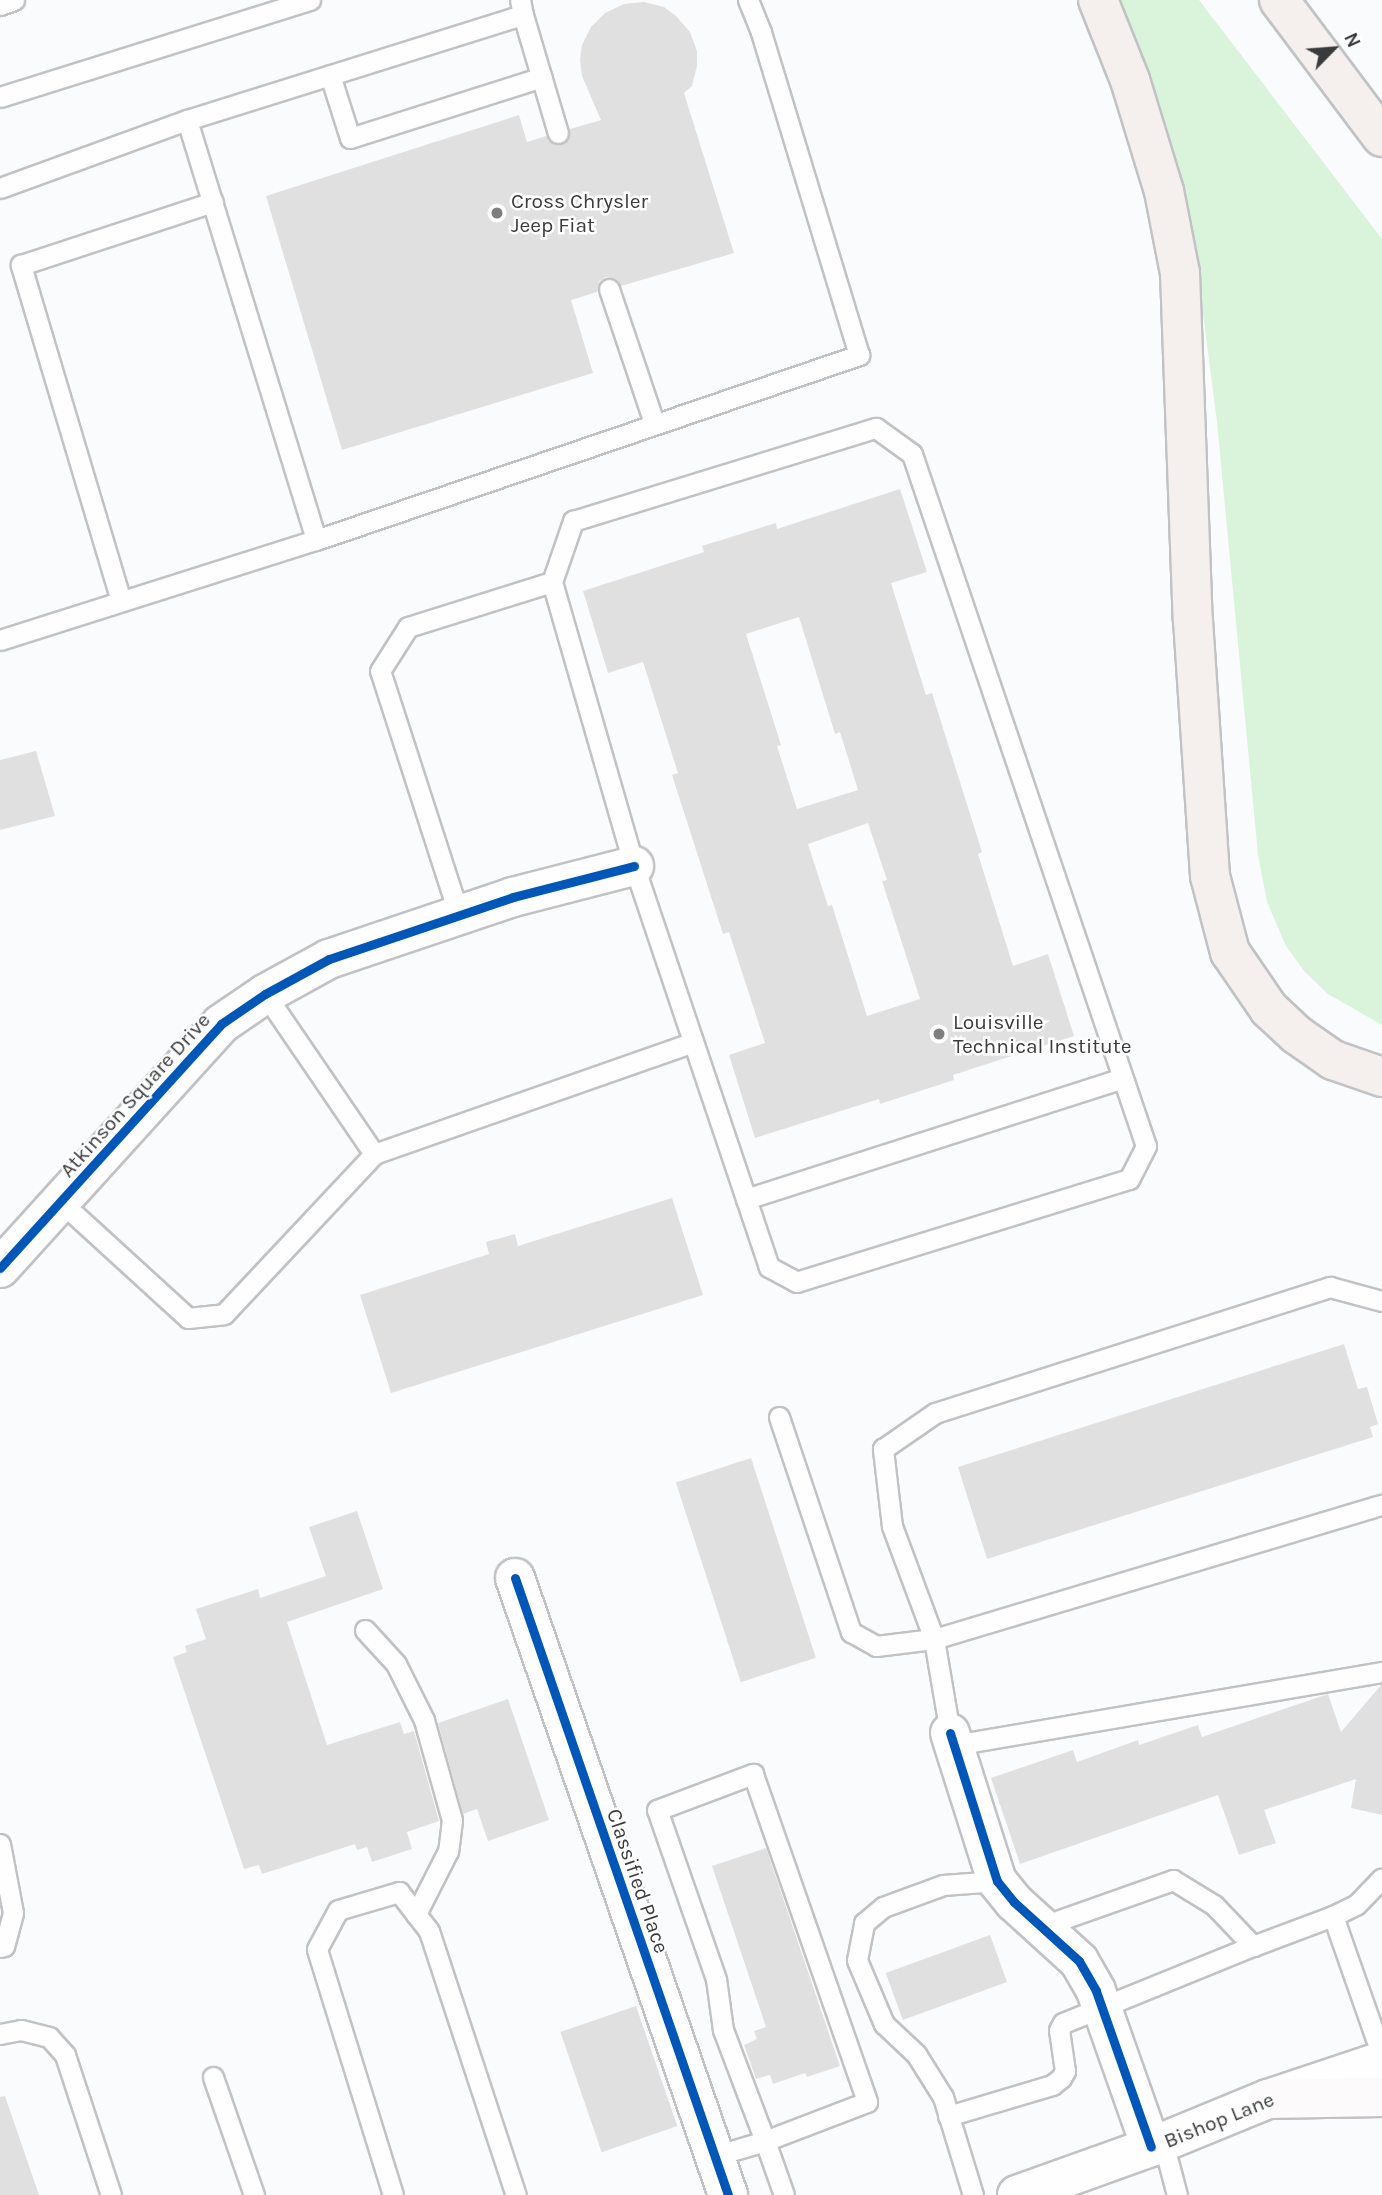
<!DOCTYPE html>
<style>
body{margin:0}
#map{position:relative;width:1382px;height:2195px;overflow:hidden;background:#fafbfd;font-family:Karla,sans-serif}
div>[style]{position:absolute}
.green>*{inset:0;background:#daf3db}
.building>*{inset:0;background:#e1e0e1;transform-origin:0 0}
.roads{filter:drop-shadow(2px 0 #c1c2c4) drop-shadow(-2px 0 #c1c2c4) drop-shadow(0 2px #c1c2c4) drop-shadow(0 -2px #c1c2c4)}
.service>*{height:19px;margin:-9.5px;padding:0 9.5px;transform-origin:9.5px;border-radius:9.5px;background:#fefeff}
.minor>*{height:38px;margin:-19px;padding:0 19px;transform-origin:19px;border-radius:19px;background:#fefeff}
.tertiary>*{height:38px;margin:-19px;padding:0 19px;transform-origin:19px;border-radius:19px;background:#fefeff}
.secondary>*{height:38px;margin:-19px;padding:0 19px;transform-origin:19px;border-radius:19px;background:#fcfafa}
.motorway>*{height:38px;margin:-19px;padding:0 19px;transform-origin:19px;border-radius:19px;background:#f5efee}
.cycleway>*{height:9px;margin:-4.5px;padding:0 4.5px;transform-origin:4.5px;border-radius:4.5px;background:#0057b8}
.dots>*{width:19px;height:19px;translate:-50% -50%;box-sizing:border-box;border:4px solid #fff;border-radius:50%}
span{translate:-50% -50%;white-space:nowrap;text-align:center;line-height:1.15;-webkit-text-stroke:5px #fff;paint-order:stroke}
.poi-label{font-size:21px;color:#3a3b3d}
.left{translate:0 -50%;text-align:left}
.street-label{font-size:21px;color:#3a3b3d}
.north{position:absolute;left:1298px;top:14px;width:70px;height:70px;-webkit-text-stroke:5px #fff;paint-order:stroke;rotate:65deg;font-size:19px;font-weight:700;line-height:28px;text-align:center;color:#3a3b3d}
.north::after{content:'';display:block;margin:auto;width:24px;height:32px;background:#3a3b3d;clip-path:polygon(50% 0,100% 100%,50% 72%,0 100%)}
</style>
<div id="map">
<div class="green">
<div style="clip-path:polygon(1119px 0,1199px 0,1382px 239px,1382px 1025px,1328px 994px,1305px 972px,1286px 946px,1267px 902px,1258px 855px,1217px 422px,1202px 306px,1172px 156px,1149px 81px)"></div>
</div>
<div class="building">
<div style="clip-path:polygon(644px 2px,664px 7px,676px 16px,690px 32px,697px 51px,697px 66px,692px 86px,684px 93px,734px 253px,621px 286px,617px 279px,606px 277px,599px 281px,597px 292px,571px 300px,593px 373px,342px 450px,266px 196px,519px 115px,527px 142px,546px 136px,555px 145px,562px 144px,570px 136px,570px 129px,601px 120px,582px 76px,580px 60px,582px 45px,591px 27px,605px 13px,624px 4px)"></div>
<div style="clip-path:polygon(evenodd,900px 489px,927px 572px,891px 583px,926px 695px,932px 693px,982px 852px,978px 854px,1013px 966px,1048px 954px,1074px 1036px,953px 1075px,954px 1080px,880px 1104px,879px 1099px,755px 1138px,729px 1055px,765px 1043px,729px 932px,723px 934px,672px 775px,678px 773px,643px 662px,608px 673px,583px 591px,704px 552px,702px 546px,776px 523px,777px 529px,900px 489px,799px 617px,835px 734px,840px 732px,858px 790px,797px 809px,777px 746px,781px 745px,746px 634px,799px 617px,900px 489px,868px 823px,887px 880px,882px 881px,920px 999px,867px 1016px,832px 905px,828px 906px,808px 844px,868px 823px)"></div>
<div style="clip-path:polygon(36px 751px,55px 816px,0 830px,0 760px)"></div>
<div style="clip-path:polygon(672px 1198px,703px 1295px,391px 1393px,360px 1295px,489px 1254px,486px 1242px,515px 1234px,518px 1246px)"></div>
<div style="clip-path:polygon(1344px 1344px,1358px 1389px,1367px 1387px,1378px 1424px,1370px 1427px,1373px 1437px,987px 1559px,958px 1467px)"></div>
<div style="left:751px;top:1458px;width:210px;height:79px;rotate:72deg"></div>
<div style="clip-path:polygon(357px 1511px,383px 1589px,287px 1622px,327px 1745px,400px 1722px,404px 1734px,414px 1731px,439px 1821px,407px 1832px,412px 1849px,372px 1862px,367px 1847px,357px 1850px,355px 1844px,262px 1874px,259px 1865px,244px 1869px,173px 1657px,187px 1652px,185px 1646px,206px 1639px,196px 1609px,258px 1589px,260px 1598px,326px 1576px,309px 1527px)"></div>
<div style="clip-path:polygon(1382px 1684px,1382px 1815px,1351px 1808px,1356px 1779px,1264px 1810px,1276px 1843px,1239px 1855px,1218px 1795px,1020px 1864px,991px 1778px,1073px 1750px,1077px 1762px,1138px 1740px,1139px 1745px,1198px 1725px,1202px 1737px,1328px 1694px,1341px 1732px)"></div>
<div style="clip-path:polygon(508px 1699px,549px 1820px,488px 1841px,477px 1809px,463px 1814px,438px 1723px)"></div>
<div style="clip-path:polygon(766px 1848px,840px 2066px,807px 2077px,805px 2073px,773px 2084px,770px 2075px,756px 2079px,744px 2045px,757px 2039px,754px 2031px,766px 2027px,712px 1866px)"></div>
<div style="left:990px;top:1935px;width:50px;height:111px;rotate:70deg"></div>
<div style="left:636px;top:2006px;width:127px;height:80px;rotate:71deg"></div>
<div style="clip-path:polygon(5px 2096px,39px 2195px,0 2195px,0 2097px)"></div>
</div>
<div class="roads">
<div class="service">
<div style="left:0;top:5px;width:15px;rotate:-20deg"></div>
<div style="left:523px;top:15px;width:123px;rotate:73.5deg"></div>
<div style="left:330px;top:75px;width:66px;rotate:72.4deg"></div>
<div style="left:350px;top:138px;width:201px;rotate:-17.6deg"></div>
<div style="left:0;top:97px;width:325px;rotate:-17.4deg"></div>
<div style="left:187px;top:120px;width:439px;rotate:72.9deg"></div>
<div style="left:0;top:188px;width:199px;rotate:-20deg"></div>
<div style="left:187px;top:120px;width:352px;rotate:-17.4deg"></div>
<div style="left:523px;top:15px;width:15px;rotate:-101deg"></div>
<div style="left:609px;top:289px;width:141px;rotate:71.4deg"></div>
<div style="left:121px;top:601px;width:351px;rotate:-106.6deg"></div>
<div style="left:21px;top:265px;width:202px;rotate:-18.2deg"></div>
<div style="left:0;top:640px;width:331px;rotate:-17.6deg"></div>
<div style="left:316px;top:540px;width:574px;rotate:-18.81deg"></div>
<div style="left:859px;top:355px;width:338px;rotate:-106.9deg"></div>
<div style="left:761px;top:32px;width:35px;rotate:-112deg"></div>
<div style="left:459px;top:915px;width:256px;rotate:-107.9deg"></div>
<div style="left:380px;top:671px;width:52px;rotate:-57.5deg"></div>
<div style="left:408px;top:627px;width:151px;rotate:-17.4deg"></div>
<div style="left:552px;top:582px;width:65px;rotate:-71deg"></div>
<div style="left:573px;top:521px;width:317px;rotate:-17.1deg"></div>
<div style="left:876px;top:428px;width:44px;rotate:35.8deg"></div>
<div style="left:912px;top:454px;width:730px;rotate:71.32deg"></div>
<div style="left:1146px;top:1146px;width:37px;rotate:117deg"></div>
<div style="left:1129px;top:1179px;width:348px;rotate:162.8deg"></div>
<div style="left:797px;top:1282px;width:32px;rotate:-152deg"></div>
<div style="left:769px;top:1267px;width:423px;rotate:-108.6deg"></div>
<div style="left:634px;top:866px;width:296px;rotate:-106.1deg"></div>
<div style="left:265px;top:994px;width:194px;rotate:55.7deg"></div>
<div style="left:746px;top:1199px;width:395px;rotate:-17.8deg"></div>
<div style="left:61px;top:1202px;width:172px;rotate:42.4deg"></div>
<div style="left:188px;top:1318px;width:36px;rotate:-6deg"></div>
<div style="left:224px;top:1314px;width:219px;rotate:-46.8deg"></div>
<div style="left:374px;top:1154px;width:338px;rotate:-19.3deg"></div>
<div style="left:779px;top:1417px;width:227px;rotate:71.5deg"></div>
<div style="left:851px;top:1632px;width:29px;rotate:29deg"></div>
<div style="left:876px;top:1646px;width:58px;rotate:-6.9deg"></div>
<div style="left:934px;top:1639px;width:468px;rotate:-16.7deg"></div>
<div style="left:365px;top:1630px;width:46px;rotate:47.6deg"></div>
<div style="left:396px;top:1664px;width:63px;rotate:63.4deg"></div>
<div style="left:424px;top:1720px;width:104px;rotate:74.4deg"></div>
<div style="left:452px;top:1820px;width:31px;rotate:97deg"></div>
<div style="left:448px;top:1851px;width:71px;rotate:116.9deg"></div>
<div style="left:950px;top:1733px;width:95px;rotate:-99.7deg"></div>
<div style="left:934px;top:1639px;width:121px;rotate:-110.4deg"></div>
<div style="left:892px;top:1526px;width:78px;rotate:-96.7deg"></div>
<div style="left:883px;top:1449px;width:63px;rotate:-34.7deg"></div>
<div style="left:935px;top:1413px;width:415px;rotate:-17.7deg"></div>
<div style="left:1330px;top:1287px;width:54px;rotate:15.1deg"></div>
<div style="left:954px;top:1745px;width:434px;rotate:-9.7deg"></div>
<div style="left:753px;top:1774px;width:347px;rotate:70.8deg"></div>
<div style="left:867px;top:2102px;width:109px;rotate:159.1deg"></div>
<div style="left:765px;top:2141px;width:119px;rotate:-110.7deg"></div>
<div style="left:723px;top:2030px;width:51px;rotate:-97.8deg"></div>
<div style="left:716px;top:1979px;width:179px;rotate:-109.2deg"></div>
<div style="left:657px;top:1810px;width:103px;rotate:-20.6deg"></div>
<div style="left:0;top:1844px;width:70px;rotate:79.3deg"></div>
<div style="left:13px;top:1913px;width:34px;rotate:105deg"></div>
<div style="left:4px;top:1946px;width:4px;rotate:166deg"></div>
<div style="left:1333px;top:1916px;width:25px;rotate:-26deg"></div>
<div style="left:1356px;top:1905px;width:37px;rotate:-46deg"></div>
<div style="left:1043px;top:1926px;width:138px;rotate:-19.5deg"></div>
<div style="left:1173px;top:1880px;width:48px;rotate:31.4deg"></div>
<div style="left:1214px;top:1905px;width:57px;rotate:46.4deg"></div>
<div style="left:1253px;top:1946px;width:85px;rotate:-20.6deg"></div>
<div style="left:1333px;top:1916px;width:148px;rotate:70.7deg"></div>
<div style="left:0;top:2034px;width:21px;rotate:-11deg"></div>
<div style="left:21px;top:2030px;width:29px;rotate:14deg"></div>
<div style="left:49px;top:2037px;width:24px;rotate:48deg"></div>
<div style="left:65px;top:2055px;width:147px;rotate:71.8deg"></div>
<div style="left:213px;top:2077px;width:125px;rotate:70.8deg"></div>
<div style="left:948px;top:2116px;width:109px;rotate:-16.6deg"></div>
<div style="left:1052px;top:2085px;width:11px;rotate:-38deg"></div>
<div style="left:1061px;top:2078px;width:8px;rotate:-60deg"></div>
<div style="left:1065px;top:2071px;width:41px;rotate:-98.3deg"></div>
<div style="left:1059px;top:2030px;width:8px;rotate:-60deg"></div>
<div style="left:1063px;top:2023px;width:205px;rotate:-22.1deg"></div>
<div style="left:1163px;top:2142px;width:55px;rotate:75.2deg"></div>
<div style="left:714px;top:2156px;width:53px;rotate:-16.4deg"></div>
<div style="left:765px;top:2141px;width:57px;rotate:70.6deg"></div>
<div style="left:393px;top:2195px;width:257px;rotate:-107.2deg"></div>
<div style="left:317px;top:1949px;width:44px;rotate:-61.7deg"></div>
<div style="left:338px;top:1910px;width:64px;rotate:-16.4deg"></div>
<div style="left:399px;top:1892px;width:49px;rotate:52.4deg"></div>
<div style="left:429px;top:1931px;width:278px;rotate:71.8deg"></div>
<div style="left:973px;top:2195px;width:102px;rotate:-107deg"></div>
<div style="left:943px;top:2097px;width:51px;rotate:-122.1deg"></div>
<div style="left:916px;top:2054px;width:44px;rotate:-136.8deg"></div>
<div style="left:884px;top:2024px;width:69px;rotate:-112.9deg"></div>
<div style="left:857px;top:1960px;width:38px;rotate:-79deg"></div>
<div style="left:864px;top:1923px;width:25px;rotate:-40deg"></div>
<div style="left:883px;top:1907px;width:64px;rotate:-20.1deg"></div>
<div style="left:943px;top:1885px;width:54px;rotate:-4.2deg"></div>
</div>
<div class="minor">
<div style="left:0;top:1268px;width:329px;rotate:-47.8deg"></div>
<div style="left:221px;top:1024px;width:53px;rotate:-34.3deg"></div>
<div style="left:265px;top:994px;width:73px;rotate:-28.7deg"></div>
<div style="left:329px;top:959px;width:194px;rotate:-18.6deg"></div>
<div style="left:513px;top:897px;width:125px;rotate:-14.4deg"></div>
<div style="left:515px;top:1578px;width:653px;rotate:70.95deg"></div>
<div style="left:950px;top:1733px;width:155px;rotate:72.4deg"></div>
<div style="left:997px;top:1881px;width:27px;rotate:51deg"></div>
<div style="left:1014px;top:1902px;width:88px;rotate:42.2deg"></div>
<div style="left:1079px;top:1961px;width:34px;rotate:60deg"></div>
<div style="left:1096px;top:1991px;width:165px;rotate:70.6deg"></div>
</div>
<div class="tertiary">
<div style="left:1017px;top:2195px;width:142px;rotate:-19.7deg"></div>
<div style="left:1151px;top:2147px;width:126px;rotate:-22.3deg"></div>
<div style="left:1268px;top:2099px;width:120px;rotate:-18.4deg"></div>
</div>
<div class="secondary">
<div style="left:1268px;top:2099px;width:114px;rotate:-1deg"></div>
</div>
<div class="motorway">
<div style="left:1098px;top:0;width:86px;rotate:68.2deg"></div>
<div style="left:1130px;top:80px;width:116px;rotate:73deg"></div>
<div style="left:1164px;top:191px;width:84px;rotate:79deg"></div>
<div style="left:1180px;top:273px;width:347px;rotate:87.9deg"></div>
<div style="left:1193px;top:620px;width:257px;rotate:86.2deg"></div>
<div style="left:1210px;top:876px;width:79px;rotate:75.3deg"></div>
<div style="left:1230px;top:952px;width:69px;rotate:55.6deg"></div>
<div style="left:1269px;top:1009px;width:38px;rotate:43deg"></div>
<div style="left:1297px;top:1035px;width:44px;rotate:34.8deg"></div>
<div style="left:1333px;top:1060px;width:52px;rotate:19.1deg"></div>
<div style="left:1279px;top:0;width:171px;rotate:53.1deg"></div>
</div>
</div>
<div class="cycleway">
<div style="left:0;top:1268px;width:329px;rotate:-47.8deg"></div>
<div style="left:221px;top:1024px;width:53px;rotate:-34.3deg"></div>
<div style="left:265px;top:994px;width:73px;rotate:-28.7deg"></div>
<div style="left:329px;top:959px;width:194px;rotate:-18.6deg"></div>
<div style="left:513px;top:897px;width:125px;rotate:-14.4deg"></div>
<div style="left:515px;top:1578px;width:653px;rotate:70.95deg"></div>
<div style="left:950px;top:1733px;width:155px;rotate:72.4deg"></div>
<div style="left:997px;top:1881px;width:27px;rotate:51deg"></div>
<div style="left:1014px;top:1902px;width:88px;rotate:42.2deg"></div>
<div style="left:1079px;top:1961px;width:34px;rotate:60deg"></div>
<div style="left:1096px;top:1991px;width:165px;rotate:70.6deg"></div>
</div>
<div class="dots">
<div style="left:497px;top:213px;background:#7d7e80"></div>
<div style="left:939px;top:1034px;background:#7d7e80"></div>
</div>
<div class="poi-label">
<span class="left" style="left:511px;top:213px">Cross Chrysler<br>Jeep Fiat</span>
<span class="left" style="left:953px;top:1034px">Louisville<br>Technical Institute</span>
</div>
<div class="street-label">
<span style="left:135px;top:1095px;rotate:-48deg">Atkinson Square Drive</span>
<span style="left:638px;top:1881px;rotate:71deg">Classified Place</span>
<span style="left:1219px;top:2120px;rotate:-22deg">Bishop Lane</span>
</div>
<div class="north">N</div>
</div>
